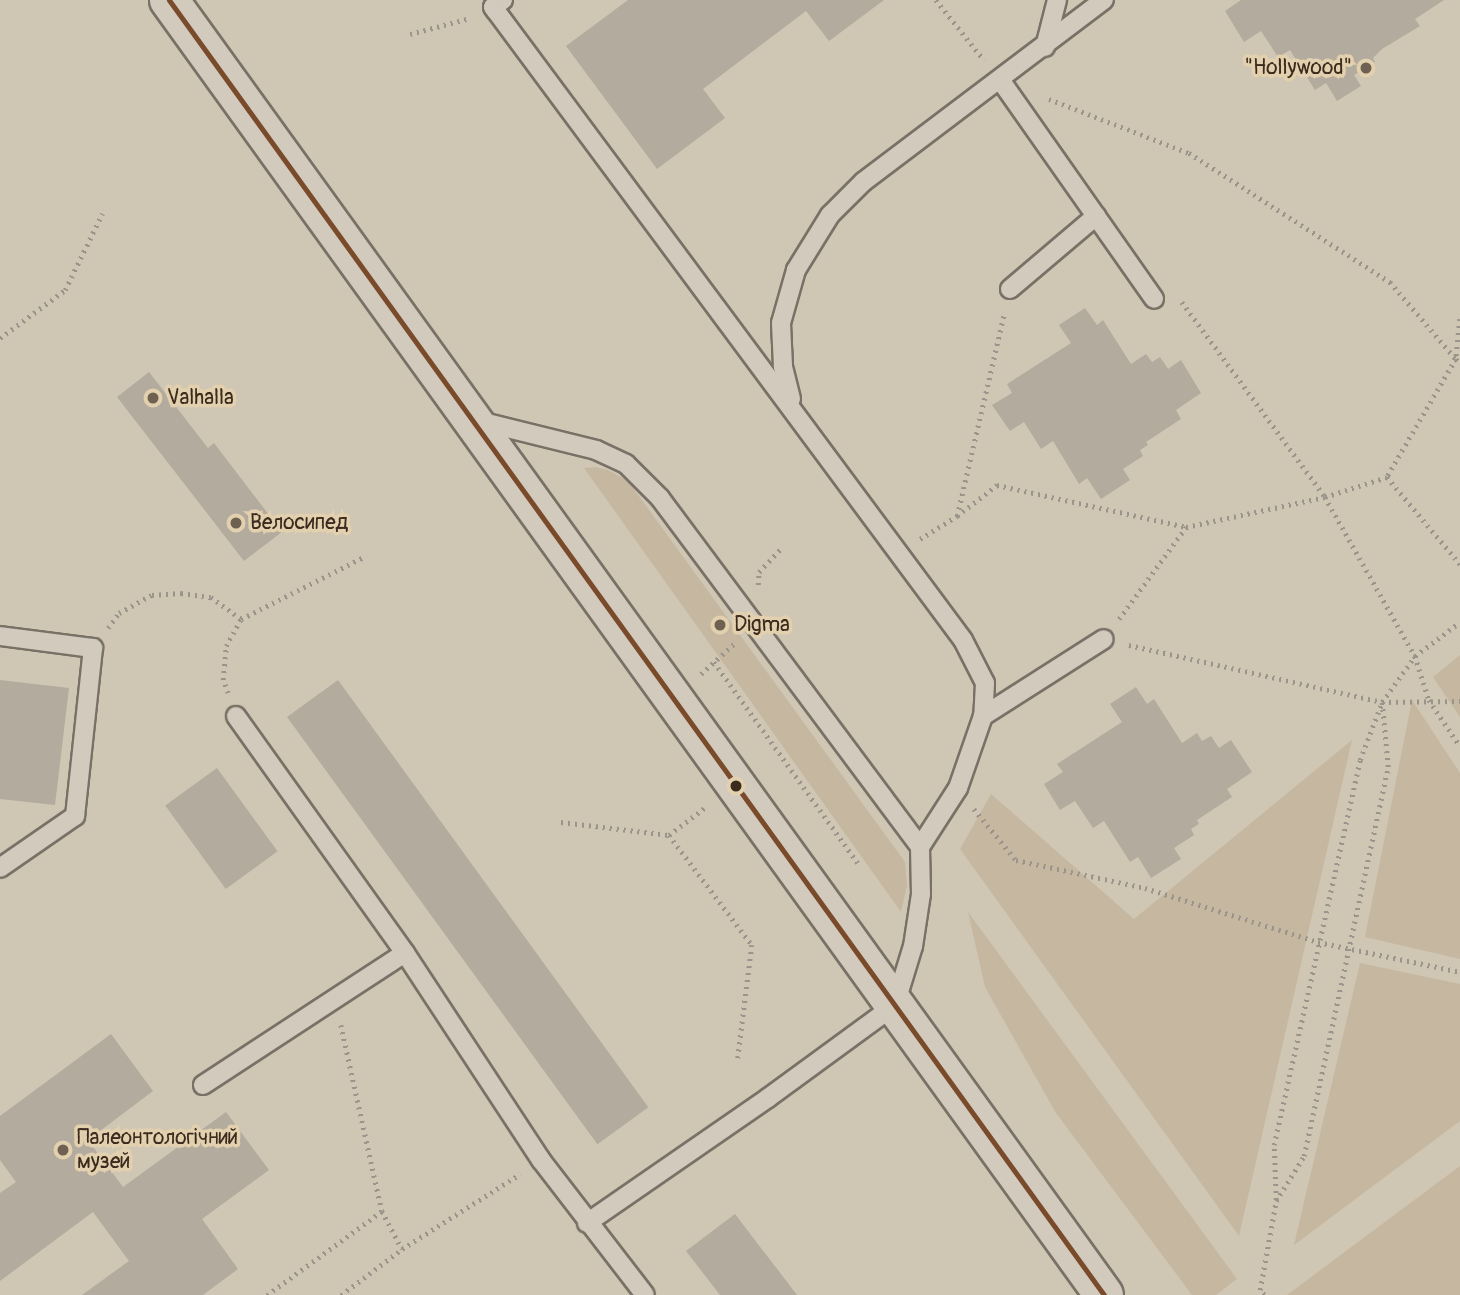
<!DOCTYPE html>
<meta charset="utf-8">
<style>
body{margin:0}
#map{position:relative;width:1460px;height:1295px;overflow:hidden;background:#cfc6b4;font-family:Pangolin,sans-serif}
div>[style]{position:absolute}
.green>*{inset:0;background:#c6b8a0}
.building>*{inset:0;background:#b3ab9e;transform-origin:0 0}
.path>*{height:4.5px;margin-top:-2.25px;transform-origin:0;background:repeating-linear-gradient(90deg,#9a948a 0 2px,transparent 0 7px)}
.roads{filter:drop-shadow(2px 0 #797166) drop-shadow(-2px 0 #797166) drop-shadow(0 2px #797166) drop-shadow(0 -2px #797166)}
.service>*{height:18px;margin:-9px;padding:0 9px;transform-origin:9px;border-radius:9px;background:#d1cabd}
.primary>*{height:38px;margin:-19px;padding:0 19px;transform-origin:19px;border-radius:19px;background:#d1cabd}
.bus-1>*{height:5px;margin:-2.5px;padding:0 2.5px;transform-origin:2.5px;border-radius:2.5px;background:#7a4b2a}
.dots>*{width:19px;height:19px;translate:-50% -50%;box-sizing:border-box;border:4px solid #e2d0ae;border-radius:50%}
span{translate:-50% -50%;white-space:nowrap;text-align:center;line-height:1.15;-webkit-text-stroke:7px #e2d0ae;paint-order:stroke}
.poi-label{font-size:21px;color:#3b2a1e}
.right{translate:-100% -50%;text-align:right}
.left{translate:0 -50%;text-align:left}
</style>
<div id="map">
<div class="green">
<div style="clip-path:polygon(595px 467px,608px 470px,628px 481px,905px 862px,907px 886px,901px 912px,584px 468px)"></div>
<div style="clip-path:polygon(1460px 655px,1460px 717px,1433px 677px)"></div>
<div style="clip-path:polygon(1412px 700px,1460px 773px,1460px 959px,1365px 937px)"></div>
<div style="clip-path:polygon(1352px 740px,1239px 1236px,960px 849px,991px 794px,1134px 919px)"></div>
<div style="clip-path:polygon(968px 912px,1237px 1279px,1216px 1295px,1192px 1295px,1056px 1113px,985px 987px)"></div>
<div style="clip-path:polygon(1360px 963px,1460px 984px,1460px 1121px,1294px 1245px)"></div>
<div style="clip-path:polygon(1460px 1166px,1460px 1295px,1287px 1295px)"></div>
</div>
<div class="building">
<div style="clip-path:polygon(628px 0,884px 0,829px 41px,806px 11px,703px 89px,725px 118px,657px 169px,566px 46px)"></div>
<div style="clip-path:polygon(1241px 0,1444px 0,1415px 19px,1420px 26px,1382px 49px,1373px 58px,1375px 62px,1354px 75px,1361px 86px,1337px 101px,1326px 83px,1315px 90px,1290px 50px,1278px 57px,1261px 31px,1244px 42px,1225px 11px)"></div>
<div style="clip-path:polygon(1085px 308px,1097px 325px,1103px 320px,1131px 364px,1146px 354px,1152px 362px,1160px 357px,1168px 369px,1181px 360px,1201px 393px,1176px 410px,1181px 419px,1146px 442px,1148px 445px,1140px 450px,1143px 456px,1123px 469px,1130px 480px,1101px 499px,1087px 478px,1079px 484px,1053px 441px,1041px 449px,1024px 422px,1010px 431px,992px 405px,1012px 393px,1007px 384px,1071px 343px,1059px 325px)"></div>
<div style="clip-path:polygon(149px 372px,208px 448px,214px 443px,282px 532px,244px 561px,117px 397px)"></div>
<div style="clip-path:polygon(0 680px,69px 688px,55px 805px,0 799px)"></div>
<div style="left:338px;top:680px;width:528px;height:63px;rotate:54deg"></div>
<div style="clip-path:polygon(1136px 687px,1147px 704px,1154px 699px,1182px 743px,1197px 733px,1202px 741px,1211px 736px,1219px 748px,1231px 740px,1252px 772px,1227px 789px,1232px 797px,1197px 820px,1199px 824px,1191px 829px,1194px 835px,1174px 848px,1181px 859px,1151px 878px,1138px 857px,1130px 862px,1104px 821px,1093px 828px,1075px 801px,1060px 810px,1044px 784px,1063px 772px,1057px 764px,1122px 722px,1110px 704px)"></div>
<div style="left:217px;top:768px;width:103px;height:64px;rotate:54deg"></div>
<div style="clip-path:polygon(111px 1034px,153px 1091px,88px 1140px,123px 1187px,226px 1112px,269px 1170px,202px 1219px,238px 1269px,203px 1295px,82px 1295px,129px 1261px,93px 1212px,0 1281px,0 1193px,16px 1182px,0 1160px,0 1116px)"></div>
<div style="clip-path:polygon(735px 1214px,797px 1295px,720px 1295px,686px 1251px)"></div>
</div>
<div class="path">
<div style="left:936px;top:0;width:77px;rotate:51.3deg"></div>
<div style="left:410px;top:34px;width:62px;rotate:-14.9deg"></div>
<div style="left:1049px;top:99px;width:150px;rotate:21.1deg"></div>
<div style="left:1189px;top:153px;width:239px;rotate:32.7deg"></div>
<div style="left:1390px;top:282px;width:101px;rotate:49.4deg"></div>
<div style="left:1456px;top:359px;width:137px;rotate:120.3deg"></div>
<div style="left:1387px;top:477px;width:114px;rotate:50deg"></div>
<div style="left:1182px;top:302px;width:242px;rotate:53.7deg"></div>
<div style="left:1325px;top:497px;width:183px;rotate:60.5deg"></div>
<div style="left:1415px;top:656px;width:46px;rotate:72.3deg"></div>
<div style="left:1429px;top:700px;width:55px;rotate:56deg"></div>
<div style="left:1460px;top:319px;width:40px;rotate:95.7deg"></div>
<div style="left:1456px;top:359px;width:6px;rotate:45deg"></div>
<div style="left:0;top:338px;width:81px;rotate:-36.4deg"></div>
<div style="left:65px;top:290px;width:85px;rotate:-64deg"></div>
<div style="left:957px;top:516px;width:51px;rotate:-37.8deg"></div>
<div style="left:997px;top:485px;width:194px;rotate:12.5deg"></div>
<div style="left:920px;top:539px;width:44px;rotate:-31.9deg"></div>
<div style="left:957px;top:516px;width:207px;rotate:-76.9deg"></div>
<div style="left:758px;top:585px;width:13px;rotate:-86deg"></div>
<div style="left:759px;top:572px;width:34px;rotate:-47deg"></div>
<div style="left:1119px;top:619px;width:114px;rotate:-53.9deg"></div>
<div style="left:1186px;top:527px;width:142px;rotate:-12.2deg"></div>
<div style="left:1325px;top:497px;width:65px;rotate:-17.9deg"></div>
<div style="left:108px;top:628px;width:19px;rotate:-54deg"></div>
<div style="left:119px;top:613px;width:38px;rotate:-29deg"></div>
<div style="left:152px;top:595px;width:29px;rotate:-4deg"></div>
<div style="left:181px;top:593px;width:30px;rotate:8deg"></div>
<div style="left:211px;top:597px;width:37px;rotate:36deg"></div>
<div style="left:1129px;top:645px;width:259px;rotate:12.7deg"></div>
<div style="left:1382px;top:702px;width:78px;rotate:-0.7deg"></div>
<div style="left:714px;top:662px;width:247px;rotate:54.4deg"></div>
<div style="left:701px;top:674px;width:47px;rotate:-42.4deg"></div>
<div style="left:228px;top:693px;width:14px;rotate:-111deg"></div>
<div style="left:223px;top:680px;width:34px;rotate:-85deg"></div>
<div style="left:226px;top:646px;width:31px;rotate:-61deg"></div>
<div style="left:241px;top:619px;width:138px;rotate:-26.8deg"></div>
<div style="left:974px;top:809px;width:66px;rotate:50.5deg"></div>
<div style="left:1016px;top:860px;width:132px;rotate:12.2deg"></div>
<div style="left:1145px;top:888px;width:181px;rotate:17.3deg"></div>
<div style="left:1318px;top:942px;width:145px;rotate:11.9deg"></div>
<div style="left:561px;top:822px;width:109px;rotate:6.9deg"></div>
<div style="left:669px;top:835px;width:48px;rotate:-37.3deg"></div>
<div style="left:669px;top:835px;width:138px;rotate:53deg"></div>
<div style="left:752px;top:945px;width:114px;rotate:97.1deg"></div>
<div style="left:341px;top:1025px;width:190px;rotate:77.6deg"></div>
<div style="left:382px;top:1211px;width:43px;rotate:62.2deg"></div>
<div style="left:1276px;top:1200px;width:55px;rotate:-92.1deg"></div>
<div style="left:1274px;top:1145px;width:394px;rotate:-77.4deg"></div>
<div style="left:1360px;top:760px;width:59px;rotate:-69.1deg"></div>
<div style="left:267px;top:1295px;width:142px;rotate:-36.1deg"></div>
<div style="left:341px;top:1295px;width:76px;rotate:-37deg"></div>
<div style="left:402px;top:1249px;width:140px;rotate:-32.4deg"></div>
<div style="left:1264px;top:1295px;width:6px;rotate:-129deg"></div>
<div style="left:1260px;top:1290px;width:90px;rotate:-79.8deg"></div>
<div style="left:1276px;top:1201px;width:53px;rotate:-58.1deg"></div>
<div style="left:1304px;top:1156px;width:398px;rotate:-77.8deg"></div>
<div style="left:1388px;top:767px;width:65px;rotate:-95.3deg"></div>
<div style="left:1382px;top:702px;width:57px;rotate:-54.3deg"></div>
<div style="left:1415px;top:656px;width:56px;rotate:-37.1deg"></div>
</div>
<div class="roads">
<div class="service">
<div style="left:503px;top:0;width:12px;rotate:145deg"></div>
<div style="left:493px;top:7px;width:5px;rotate:53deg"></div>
<div style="left:496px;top:11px;width:783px;rotate:53.41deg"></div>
<div style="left:963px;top:640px;width:48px;rotate:62.9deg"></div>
<div style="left:985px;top:683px;width:33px;rotate:93deg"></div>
<div style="left:983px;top:716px;width:76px;rotate:109.1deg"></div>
<div style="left:958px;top:788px;width:70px;rotate:122.8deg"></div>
<div style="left:920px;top:847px;width:47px;rotate:88.8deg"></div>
<div style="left:921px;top:894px;width:53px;rotate:98.7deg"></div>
<div style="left:913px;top:946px;width:62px;rotate:107deg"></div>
<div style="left:895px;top:1005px;width:157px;rotate:143.8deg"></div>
<div style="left:768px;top:1098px;width:220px;rotate:145.4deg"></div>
<div style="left:1045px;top:47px;width:49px;rotate:-75.7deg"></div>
<div style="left:1001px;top:81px;width:266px;rotate:54.9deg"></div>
<div style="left:1010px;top:289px;width:113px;rotate:-40.3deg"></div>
<div style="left:791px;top:399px;width:34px;rotate:-104deg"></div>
<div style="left:783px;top:366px;width:43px;rotate:-92.7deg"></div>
<div style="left:781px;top:323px;width:55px;rotate:-74.2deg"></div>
<div style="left:796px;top:270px;width:65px;rotate:-58.3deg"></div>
<div style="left:830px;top:215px;width:47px;rotate:-45deg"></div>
<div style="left:863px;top:182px;width:302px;rotate:-37.1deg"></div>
<div style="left:479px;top:421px;width:121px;rotate:13.9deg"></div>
<div style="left:596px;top:450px;width:33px;rotate:25deg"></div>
<div style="left:626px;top:464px;width:48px;rotate:45deg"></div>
<div style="left:660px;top:498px;width:435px;rotate:53.3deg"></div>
<div style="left:0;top:636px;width:94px;rotate:7.4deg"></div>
<div style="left:93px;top:648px;width:169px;rotate:96.1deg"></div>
<div style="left:75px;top:816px;width:91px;rotate:145.3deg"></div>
<div style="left:236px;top:716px;width:291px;rotate:54.5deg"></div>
<div style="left:405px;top:953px;width:248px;rotate:56.7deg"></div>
<div style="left:541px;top:1160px;width:170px;rotate:52.4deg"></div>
<div style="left:983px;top:716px;width:143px;rotate:-32.5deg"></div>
<div style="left:203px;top:1085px;width:241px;rotate:-33.2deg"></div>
</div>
<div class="primary">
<div style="left:169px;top:0;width:1597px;rotate:54.17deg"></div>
</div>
</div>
<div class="bus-1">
<div style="left:169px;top:0;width:1597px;rotate:54.17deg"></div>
</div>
<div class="dots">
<div style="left:1366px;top:68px;background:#6f6152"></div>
<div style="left:153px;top:398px;background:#6f6152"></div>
<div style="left:236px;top:523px;background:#6f6152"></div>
<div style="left:720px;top:625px;background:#6f6152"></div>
<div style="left:736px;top:786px;background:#3b2a1e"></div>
<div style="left:63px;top:1150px;background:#6f6152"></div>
</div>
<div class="poi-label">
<span class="right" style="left:1352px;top:68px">"Hollywood"</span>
<span class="left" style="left:167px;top:398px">Valhalla</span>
<span class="left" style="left:250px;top:523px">Велосипед</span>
<span class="left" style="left:734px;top:625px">Digma</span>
<span class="left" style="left:77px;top:1150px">Палеонтологічний<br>музей</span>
</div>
</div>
